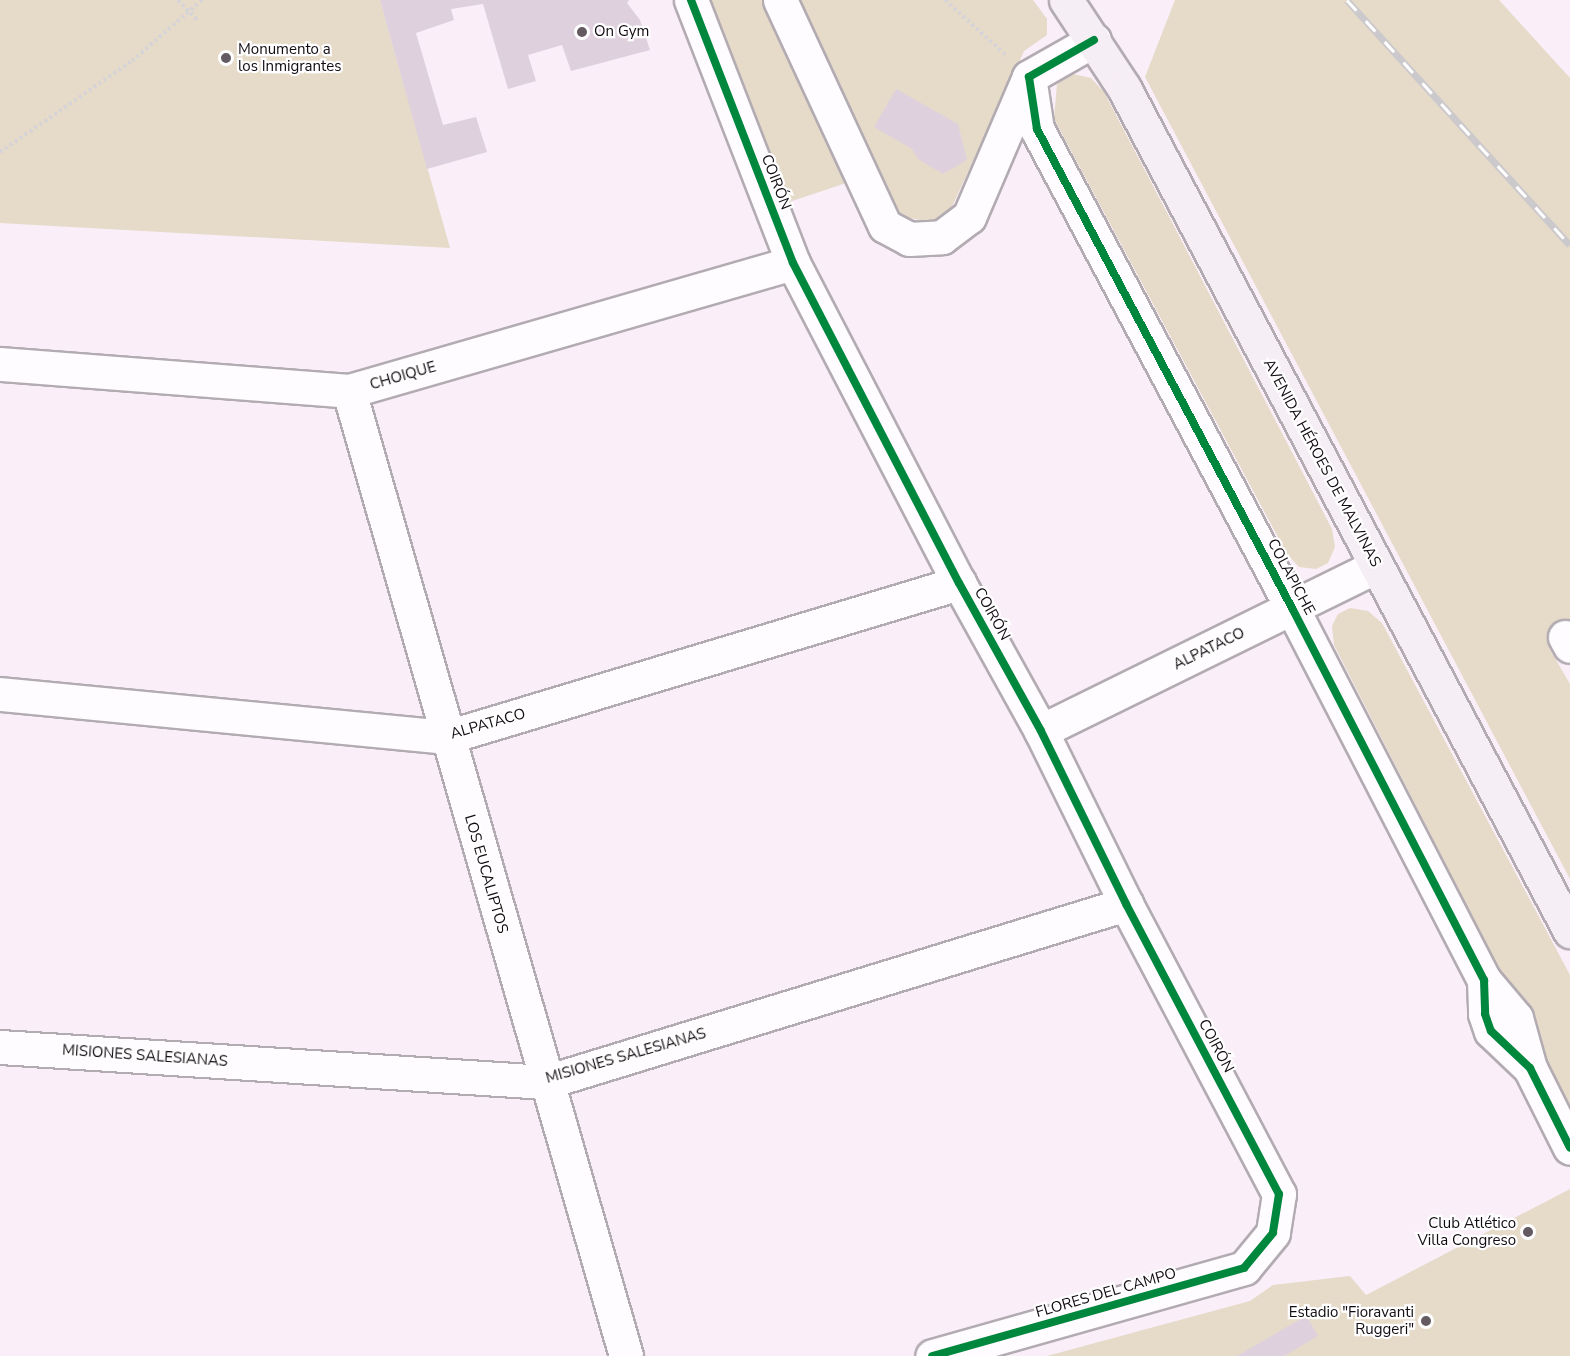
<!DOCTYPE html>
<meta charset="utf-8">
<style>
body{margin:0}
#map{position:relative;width:1570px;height:1356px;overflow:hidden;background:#faeef8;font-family:"Nunito Sans",sans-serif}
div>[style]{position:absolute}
.green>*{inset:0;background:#e6dac9}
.building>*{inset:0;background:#dfd0de}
.path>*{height:4px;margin-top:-2px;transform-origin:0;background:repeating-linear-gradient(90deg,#d7d4d7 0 3px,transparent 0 6px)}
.roads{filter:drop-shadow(2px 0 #b3abb2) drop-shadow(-2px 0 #b3abb2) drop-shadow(0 2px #b3abb2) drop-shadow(0 -2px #b3abb2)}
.minor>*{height:33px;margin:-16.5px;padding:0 16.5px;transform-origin:16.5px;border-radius:16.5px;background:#fefcfe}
.major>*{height:33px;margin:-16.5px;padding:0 16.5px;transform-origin:16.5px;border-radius:16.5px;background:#f6eef5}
.rail>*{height:7px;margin-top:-3.5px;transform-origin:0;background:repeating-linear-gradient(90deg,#fff 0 14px,#ccc9cc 0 28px);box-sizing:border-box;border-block:2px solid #ccc9cc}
.cycleway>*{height:8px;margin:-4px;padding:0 4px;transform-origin:4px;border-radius:4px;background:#00873e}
.dots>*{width:16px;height:16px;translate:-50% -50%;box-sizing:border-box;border:3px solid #fff;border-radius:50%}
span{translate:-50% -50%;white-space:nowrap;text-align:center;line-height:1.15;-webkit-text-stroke:4.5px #fff;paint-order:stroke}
.poi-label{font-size:15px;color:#120b11}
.left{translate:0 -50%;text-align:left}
.right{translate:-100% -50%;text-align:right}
.street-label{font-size:15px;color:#120b11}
</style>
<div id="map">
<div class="green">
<div style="clip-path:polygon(0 0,380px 0,450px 248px,0 223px)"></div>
<div style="clip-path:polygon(708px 0,1033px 0,1047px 19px,1047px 35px,1024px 51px,950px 211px,935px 223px,895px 215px,873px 174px,783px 204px)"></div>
<div style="clip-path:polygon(1175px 0,1499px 0,1570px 78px,1570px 635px,1549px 648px,1570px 684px,1570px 879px,1145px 77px)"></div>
<div style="clip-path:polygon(1072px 74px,1091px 78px,1104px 92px,1332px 529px,1335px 547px,1328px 563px,1316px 569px,1299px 567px,1287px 554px,1054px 119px,1057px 84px)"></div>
<div style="clip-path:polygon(1350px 608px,1368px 611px,1382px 623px,1570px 975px,1570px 1108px,1334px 645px,1332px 626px,1338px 614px)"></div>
<div style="clip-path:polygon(1570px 1189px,1570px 1356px,1047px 1356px,1250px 1301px,1273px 1285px,1350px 1276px,1366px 1295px)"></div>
</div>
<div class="building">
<div style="clip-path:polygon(380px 0,629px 0,627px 3px,640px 20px,650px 50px,571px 71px,562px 45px,528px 55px,536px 81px,508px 89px,483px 4px,451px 9px,454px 20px,416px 33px,443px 125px,476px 117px,487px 152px,427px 169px)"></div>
<div style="clip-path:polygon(896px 89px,958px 124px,967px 160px,943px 174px,918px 159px,912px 149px,874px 127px)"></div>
<div style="clip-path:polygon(1306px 1316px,1318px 1336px,1284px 1356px,1237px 1356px)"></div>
</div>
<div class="path">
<div style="left:178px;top:0;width:28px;rotate:46deg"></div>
<div style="left:945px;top:0;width:84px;rotate:42.1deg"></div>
<div style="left:0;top:152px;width:160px;rotate:-34.6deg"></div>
<div style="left:132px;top:61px;width:93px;rotate:-41.1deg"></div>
</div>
<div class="roads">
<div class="minor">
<div style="left:691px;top:0;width:282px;rotate:68.8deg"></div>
<div style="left:793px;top:263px;width:360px;rotate:62.6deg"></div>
<div style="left:959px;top:583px;width:169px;rotate:61deg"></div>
<div style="left:1041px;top:731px;width:193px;rotate:63.8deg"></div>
<div style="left:1126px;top:904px;width:328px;rotate:62.2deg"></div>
<div style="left:1279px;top:1194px;width:39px;rotate:99deg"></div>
<div style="left:1273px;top:1233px;width:45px;rotate:129.6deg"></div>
<div style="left:1244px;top:1268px;width:324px;rotate:164.2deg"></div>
<div style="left:780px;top:0;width:249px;rotate:65.1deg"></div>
<div style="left:885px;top:226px;width:27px;rotate:28deg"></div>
<div style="left:909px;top:239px;width:33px;rotate:-3deg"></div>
<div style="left:942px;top:237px;width:34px;rotate:-37deg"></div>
<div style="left:969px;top:217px;width:152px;rotate:-66.8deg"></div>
<div style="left:1094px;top:40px;width:75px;rotate:150.4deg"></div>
<div style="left:1029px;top:77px;width:53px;rotate:81.3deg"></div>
<div style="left:1037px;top:129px;width:543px;rotate:61.97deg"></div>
<div style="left:1292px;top:608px;width:419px;rotate:62.7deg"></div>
<div style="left:1484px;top:980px;width:34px;rotate:88deg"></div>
<div style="left:1485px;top:1014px;width:18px;rotate:71deg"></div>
<div style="left:1491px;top:1031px;width:54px;rotate:43.5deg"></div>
<div style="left:1530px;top:1068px;width:89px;rotate:63.4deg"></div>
<div style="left:0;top:364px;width:350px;rotate:4.4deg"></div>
<div style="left:349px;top:391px;width:462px;rotate:-16.1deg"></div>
<div style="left:349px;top:391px;width:1004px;rotate:73.98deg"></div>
<div style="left:1565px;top:637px;width:10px;rotate:61deg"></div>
<div style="left:0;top:694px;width:449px;rotate:5.5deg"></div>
<div style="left:447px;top:737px;width:535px;rotate:-16.74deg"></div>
<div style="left:1041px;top:731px;width:374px;rotate:-26.2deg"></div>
<div style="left:1484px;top:980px;width:50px;rotate:49.9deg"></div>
<div style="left:1516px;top:1018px;width:52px;rotate:74.4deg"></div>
<div style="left:0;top:1047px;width:547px;rotate:3.67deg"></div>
<div style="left:546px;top:1082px;width:607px;rotate:-17.06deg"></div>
</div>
<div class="major">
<div style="left:1066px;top:0;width:105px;rotate:56.6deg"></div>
<div style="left:1124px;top:88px;width:954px;rotate:62.12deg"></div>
</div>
</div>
<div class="rail">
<div style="left:1347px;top:0;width:331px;rotate:47.7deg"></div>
</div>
<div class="cycleway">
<div style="left:691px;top:0;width:282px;rotate:68.8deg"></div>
<div style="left:793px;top:263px;width:360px;rotate:62.6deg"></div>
<div style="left:959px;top:583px;width:169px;rotate:61deg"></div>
<div style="left:1041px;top:731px;width:193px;rotate:63.8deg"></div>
<div style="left:1126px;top:904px;width:328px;rotate:62.2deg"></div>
<div style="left:1279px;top:1194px;width:39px;rotate:99deg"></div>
<div style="left:1273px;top:1233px;width:45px;rotate:129.6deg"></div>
<div style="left:1244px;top:1268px;width:324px;rotate:164.2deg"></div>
<div style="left:1094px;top:40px;width:75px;rotate:150.4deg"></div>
<div style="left:1029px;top:77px;width:53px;rotate:81.3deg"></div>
<div style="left:1037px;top:129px;width:543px;rotate:61.97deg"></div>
<div style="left:1292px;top:608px;width:419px;rotate:62.7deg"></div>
<div style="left:1484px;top:980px;width:34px;rotate:88deg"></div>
<div style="left:1485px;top:1014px;width:18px;rotate:71deg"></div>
<div style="left:1491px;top:1031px;width:54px;rotate:43.5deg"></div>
<div style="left:1530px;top:1068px;width:89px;rotate:63.4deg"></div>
</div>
<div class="dots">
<div style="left:582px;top:32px;background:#635a62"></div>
<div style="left:226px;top:58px;background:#635a62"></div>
<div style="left:1528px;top:1232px;background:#635a62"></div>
<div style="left:1426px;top:1321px;background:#635a62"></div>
</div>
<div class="poi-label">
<span class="left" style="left:594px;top:32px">On Gym</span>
<span class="left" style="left:238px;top:58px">Monumento a<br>los Inmigrantes</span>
<span class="right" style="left:1516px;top:1232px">Club Atlético<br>Villa Congreso</span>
<span class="right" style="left:1414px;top:1321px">Estadio "Fioravanti<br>Ruggeri"</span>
</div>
<div class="street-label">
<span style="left:776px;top:182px;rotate:69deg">COIRÓN</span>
<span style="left:403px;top:376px;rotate:-16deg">CHOIQUE</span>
<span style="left:1322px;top:463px;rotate:62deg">AVENIDA HÉROES DE MALVINAS</span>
<span style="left:1291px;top:577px;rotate:62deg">COLAPICHE</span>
<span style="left:992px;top:614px;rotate:61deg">COIRÓN</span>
<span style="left:1209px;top:649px;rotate:-26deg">ALPATACO</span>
<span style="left:488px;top:724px;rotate:-16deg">ALPATACO</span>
<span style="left:486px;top:874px;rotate:74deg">LOS EUCALIPTOS</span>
<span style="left:1216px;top:1046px;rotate:62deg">COIRÓN</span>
<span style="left:145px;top:1056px;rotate:4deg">MISIONES SALESIANAS</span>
<span style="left:626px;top:1056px;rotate:-16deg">MISIONES SALESIANAS</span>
<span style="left:1106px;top:1293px;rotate:-16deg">FLORES DEL CAMPO</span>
</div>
</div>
